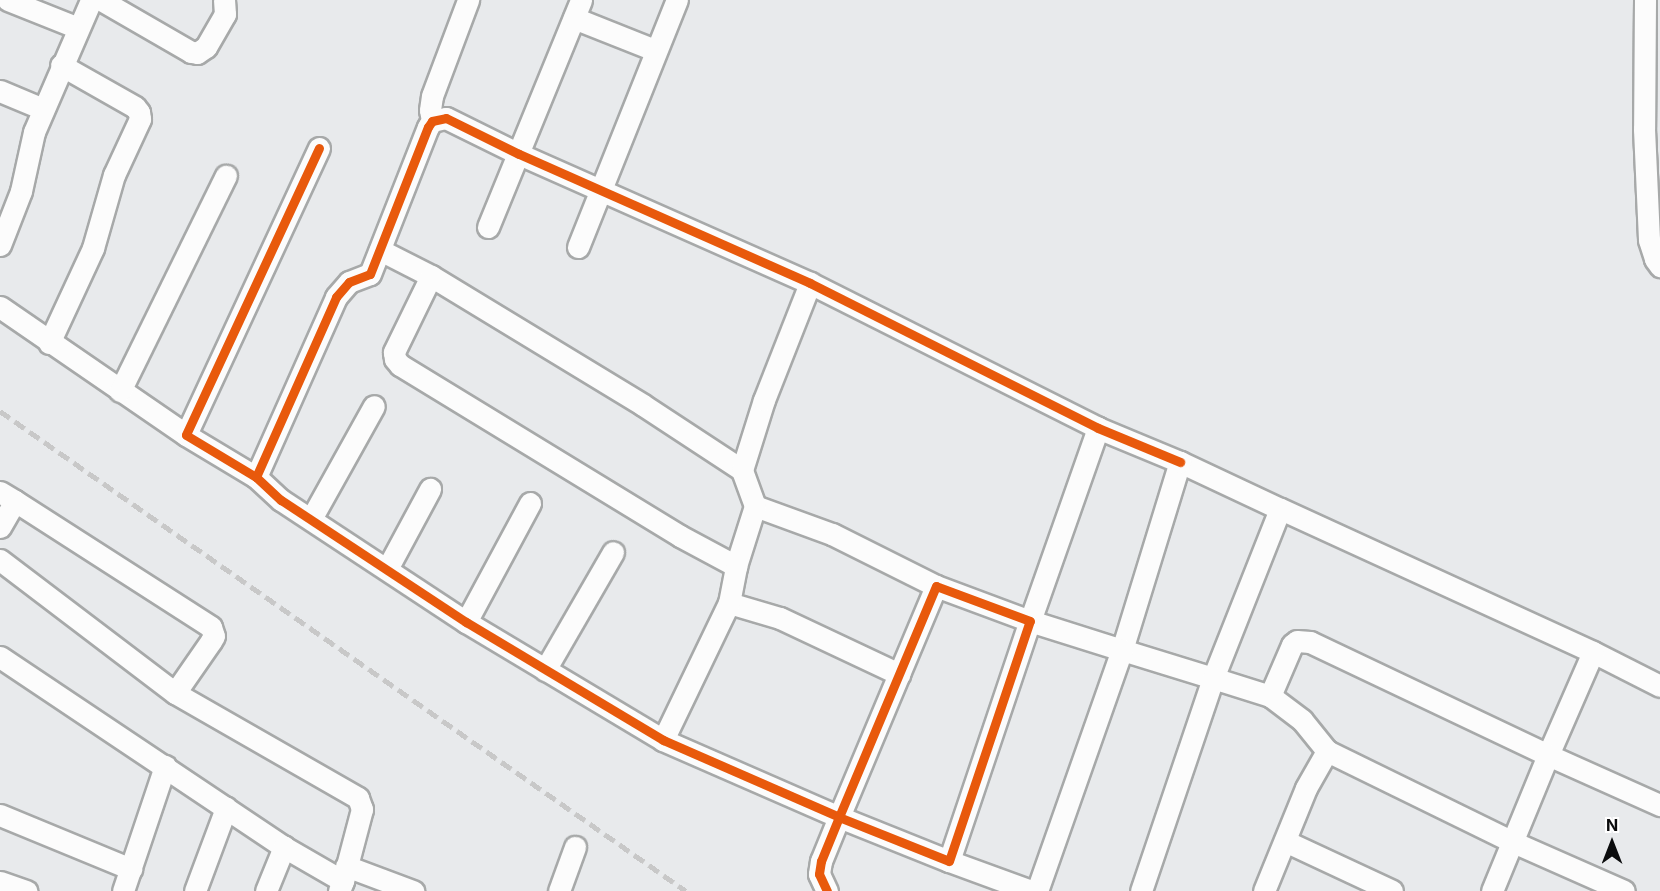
<!DOCTYPE html>
<style>
body{margin:0}
#map{position:relative;width:1660px;height:891px;overflow:hidden;background:#e8eaec;font-family:Inter,sans-serif}
div>[style]{position:absolute}
.roads{filter:drop-shadow(2px 0 #a7a9a9) drop-shadow(-2px 0 #a7a9a9) drop-shadow(0 2px #a7a9a9) drop-shadow(0 -2px #a7a9a9)}
.minor>*{height:21px;margin:-10.5px;padding:0 10.5px;transform-origin:10.5px;border-radius:10.5px;background:#fcfcfc}
.rail>*{height:4.5px;margin-top:-2.25px;transform-origin:0;background:repeating-linear-gradient(90deg,#c8c8c8 0 12px,transparent 0 18px)}
.cycleway>*{height:9px;margin:-4.5px;padding:0 4.5px;transform-origin:4.5px;border-radius:4.5px;background:#e8590c}
span{translate:-50% -50%;white-space:nowrap;text-align:center;line-height:1.15;-webkit-text-stroke:4.5px #fff;paint-order:stroke}
.north{position:absolute;left:1582px;top:813px;width:60px;height:60px;-webkit-text-stroke:4px #fff;paint-order:stroke;rotate:0deg;font-size:16px;font-weight:700;line-height:24px;text-align:center;color:#0b0c0d}
.north::after{content:'';display:block;margin:auto;width:21px;height:27px;background:#0b0c0d;clip-path:polygon(50% 0,100% 100%,50% 72%,0 100%)}
</style>
<div id="map">
<div class="roads">
<div class="minor">
<div style="left:8px;top:0;width:75px;rotate:21.8deg"></div>
<div style="left:101px;top:0;width:104px;rotate:30deg"></div>
<div style="left:191px;top:52px;width:6px;rotate:9deg"></div>
<div style="left:197px;top:53px;width:11px;rotate:-34deg"></div>
<div style="left:206px;top:47px;width:38px;rotate:-60deg"></div>
<div style="left:225px;top:14px;width:14px;rotate:-94deg"></div>
<div style="left:1645px;top:0;width:129px;rotate:90.4deg"></div>
<div style="left:1644px;top:129px;width:111px;rotate:87.4deg"></div>
<div style="left:1649px;top:240px;width:20px;rotate:72deg"></div>
<div style="left:1655px;top:259px;width:9px;rotate:54deg"></div>
<div style="left:574px;top:18px;width:87px;rotate:21.6deg"></div>
<div style="left:0;top:91px;width:47px;rotate:22.7deg"></div>
<div style="left:432px;top:121px;width:11px;rotate:-100deg"></div>
<div style="left:430px;top:110px;width:14px;rotate:-82deg"></div>
<div style="left:432px;top:96px;width:103px;rotate:-69.4deg"></div>
<div style="left:319px;top:148px;width:316px;rotate:114.9deg"></div>
<div style="left:186px;top:435px;width:82px;rotate:31deg"></div>
<div style="left:256px;top:477px;width:34px;rotate:43deg"></div>
<div style="left:281px;top:500px;width:222px;rotate:33.4deg"></div>
<div style="left:466px;top:622px;width:230px;rotate:30.9deg"></div>
<div style="left:663px;top:740px;width:192px;rotate:23.6deg"></div>
<div style="left:839px;top:817px;width:118px;rotate:21.8deg"></div>
<div style="left:949px;top:861px;width:253px;rotate:-71.4deg"></div>
<div style="left:1030px;top:621px;width:100px;rotate:-159.6deg"></div>
<div style="left:936px;top:586px;width:251px;rotate:112.8deg"></div>
<div style="left:839px;top:817px;width:48px;rotate:112.2deg"></div>
<div style="left:821px;top:861px;width:13px;rotate:99deg"></div>
<div style="left:819px;top:874px;width:19px;rotate:65deg"></div>
<div style="left:488px;top:227px;width:245px;rotate:-67.7deg"></div>
<div style="left:0;top:245px;width:58px;rotate:-68.7deg"></div>
<div style="left:21px;top:191px;width:60px;rotate:-77.6deg"></div>
<div style="left:34px;top:132px;width:144px;rotate:-66.6deg"></div>
<div style="left:578px;top:247px;width:266px;rotate:-68.2deg"></div>
<div style="left:380px;top:250px;width:57px;rotate:27deg"></div>
<div style="left:431px;top:276px;width:248px;rotate:31.3deg"></div>
<div style="left:643px;top:405px;width:118px;rotate:33.3deg"></div>
<div style="left:431px;top:276px;width:85px;rotate:116deg"></div>
<div style="left:394px;top:352px;width:7px;rotate:82deg"></div>
<div style="left:395px;top:359px;width:8px;rotate:50deg"></div>
<div style="left:400px;top:365px;width:328px;rotate:31.4deg"></div>
<div style="left:680px;top:536px;width:64px;rotate:28.2deg"></div>
<div style="left:0;top:307px;width:226px;rotate:34.5deg"></div>
<div style="left:49px;top:343px;width:105px;rotate:-65.1deg"></div>
<div style="left:93px;top:248px;width:76px;rotate:-74deg"></div>
<div style="left:114px;top:175px;width:62px;rotate:-65.1deg"></div>
<div style="left:140px;top:119px;width:7px;rotate:-98deg"></div>
<div style="left:139px;top:112px;width:6px;rotate:-129deg"></div>
<div style="left:135px;top:107px;width:85px;rotate:-150.4deg"></div>
<div style="left:120px;top:391px;width:240px;rotate:-63.8deg"></div>
<div style="left:1180px;top:462px;width:110px;rotate:25.2deg"></div>
<div style="left:1280px;top:509px;width:182px;rotate:111.6deg"></div>
<div style="left:1213px;top:678px;width:95px;rotate:-162.9deg"></div>
<div style="left:1122px;top:650px;width:197px;rotate:-72.9deg"></div>
<div style="left:256px;top:477px;width:197px;rotate:-66deg"></div>
<div style="left:336px;top:297px;width:20px;rotate:-49deg"></div>
<div style="left:349px;top:282px;width:22px;rotate:-21deg"></div>
<div style="left:370px;top:274px;width:158px;rotate:-68.5deg"></div>
<div style="left:428px;top:127px;width:7px;rotate:-56deg"></div>
<div style="left:432px;top:121px;width:14px;rotate:-12deg"></div>
<div style="left:446px;top:118px;width:81px;rotate:26.3deg"></div>
<div style="left:519px;top:154px;width:318px;rotate:23.9deg"></div>
<div style="left:810px;top:283px;width:322px;rotate:26.7deg"></div>
<div style="left:1098px;top:428px;width:89px;rotate:22.5deg"></div>
<div style="left:0;top:492px;width:17px;rotate:31deg"></div>
<div style="left:15px;top:501px;width:30px;rotate:120deg"></div>
<div style="left:15px;top:501px;width:233px;rotate:32.7deg"></div>
<div style="left:211px;top:627px;width:9px;rotate:72deg"></div>
<div style="left:214px;top:636px;width:6px;rotate:121deg"></div>
<div style="left:211px;top:641px;width:63px;rotate:124.7deg"></div>
<div style="left:755px;top:506px;width:82px;rotate:20deg"></div>
<div style="left:832px;top:534px;width:116px;rotate:26.6deg"></div>
<div style="left:311px;top:519px;width:129px;rotate:-60.9deg"></div>
<div style="left:0;top:560px;width:220px;rotate:37.2deg"></div>
<div style="left:175px;top:693px;width:211px;rotate:29.8deg"></div>
<div style="left:358px;top:798px;width:12px;rotate:70deg"></div>
<div style="left:362px;top:809px;width:74px;rotate:104.8deg"></div>
<div style="left:387px;top:569px;width:91px;rotate:-61.7deg"></div>
<div style="left:729px;top:603px;width:53px;rotate:16.4deg"></div>
<div style="left:780px;top:618px;width:132px;rotate:25.2deg"></div>
<div style="left:466px;top:622px;width:135px;rotate:-61.7deg"></div>
<div style="left:1593px;top:652px;width:75px;rotate:26.9deg"></div>
<div style="left:0;top:657px;width:342px;rotate:33.8deg"></div>
<div style="left:284px;top:847px;width:68px;rotate:30deg"></div>
<div style="left:343px;top:881px;width:11px;rotate:112deg"></div>
<div style="left:545px;top:670px;width:136px;rotate:-60deg"></div>
<div style="left:663px;top:740px;width:152px;rotate:-64.3deg"></div>
<div style="left:729px;top:603px;width:38px;rotate:-79deg"></div>
<div style="left:736px;top:566px;width:63px;rotate:-72.4deg"></div>
<div style="left:755px;top:506px;width:38px;rotate:-110deg"></div>
<div style="left:742px;top:470px;width:73px;rotate:-72.6deg"></div>
<div style="left:764px;top:400px;width:126px;rotate:-68.5deg"></div>
<div style="left:1327px;top:751px;width:207px;rotate:26.1deg"></div>
<div style="left:1513px;top:842px;width:121px;rotate:23.8deg"></div>
<div style="left:0;top:815px;width:142px;rotate:22.4deg"></div>
<div style="left:1285px;top:841px;width:118px;rotate:25deg"></div>
<div style="left:949px;top:861px;width:87px;rotate:20.1deg"></div>
<div style="left:346px;top:866px;width:72px;rotate:20.5deg"></div>
<div style="left:0;top:882px;width:28px;rotate:19deg"></div>
<div style="left:123px;top:891px;width:132px;rotate:-71.4deg"></div>
<div style="left:195px;top:891px;width:89px;rotate:-69.5deg"></div>
<div style="left:266px;top:891px;width:48px;rotate:-67.8deg"></div>
<div style="left:559px;top:891px;width:47px;rotate:-70deg"></div>
<div style="left:1037px;top:891px;width:256px;rotate:-70.6deg"></div>
<div style="left:1122px;top:650px;width:96px;rotate:-162.5deg"></div>
<div style="left:1030px;top:621px;width:205px;rotate:-70.6deg"></div>
<div style="left:1141px;top:891px;width:225px;rotate:-71.3deg"></div>
<div style="left:1213px;top:678px;width:60px;rotate:17.5deg"></div>
<div style="left:1264px;top:891px;width:111px;rotate:-67.8deg"></div>
<div style="left:1306px;top:788px;width:43px;rotate:-60.4deg"></div>
<div style="left:1327px;top:751px;width:40px;rotate:-129deg"></div>
<div style="left:1302px;top:720px;width:40px;rotate:-143deg"></div>
<div style="left:1270px;top:696px;width:56px;rotate:-66.7deg"></div>
<div style="left:1292px;top:645px;width:6px;rotate:-39deg"></div>
<div style="left:1297px;top:641px;width:13px;rotate:4deg"></div>
<div style="left:1310px;top:642px;width:263px;rotate:25.4deg"></div>
<div style="left:1548px;top:755px;width:112px;rotate:-66.4deg"></div>
<div style="left:1593px;top:652px;width:344px;rotate:-155.4deg"></div>
<div style="left:1492px;top:891px;width:147px;rotate:-67.6deg"></div>
<div style="left:1548px;top:755px;width:123px;rotate:24.1deg"></div>
</div>
</div>
<div class="rail">
<div style="left:0;top:411px;width:837px;rotate:34.98deg"></div>
</div>
<div class="cycleway">
<div style="left:319px;top:148px;width:316px;rotate:114.9deg"></div>
<div style="left:186px;top:435px;width:82px;rotate:31deg"></div>
<div style="left:256px;top:477px;width:34px;rotate:43deg"></div>
<div style="left:281px;top:500px;width:222px;rotate:33.4deg"></div>
<div style="left:466px;top:622px;width:230px;rotate:30.9deg"></div>
<div style="left:663px;top:740px;width:192px;rotate:23.6deg"></div>
<div style="left:839px;top:817px;width:118px;rotate:21.8deg"></div>
<div style="left:949px;top:861px;width:253px;rotate:-71.4deg"></div>
<div style="left:1030px;top:621px;width:100px;rotate:-159.6deg"></div>
<div style="left:936px;top:586px;width:251px;rotate:112.8deg"></div>
<div style="left:839px;top:817px;width:48px;rotate:112.2deg"></div>
<div style="left:821px;top:861px;width:13px;rotate:99deg"></div>
<div style="left:819px;top:874px;width:19px;rotate:65deg"></div>
<div style="left:256px;top:477px;width:197px;rotate:-66deg"></div>
<div style="left:336px;top:297px;width:20px;rotate:-49deg"></div>
<div style="left:349px;top:282px;width:22px;rotate:-21deg"></div>
<div style="left:370px;top:274px;width:158px;rotate:-68.5deg"></div>
<div style="left:428px;top:127px;width:7px;rotate:-56deg"></div>
<div style="left:432px;top:121px;width:14px;rotate:-12deg"></div>
<div style="left:446px;top:118px;width:81px;rotate:26.3deg"></div>
<div style="left:519px;top:154px;width:318px;rotate:23.9deg"></div>
<div style="left:810px;top:283px;width:322px;rotate:26.7deg"></div>
<div style="left:1098px;top:428px;width:89px;rotate:22.5deg"></div>
</div>
<div class="north">N</div>
</div>
